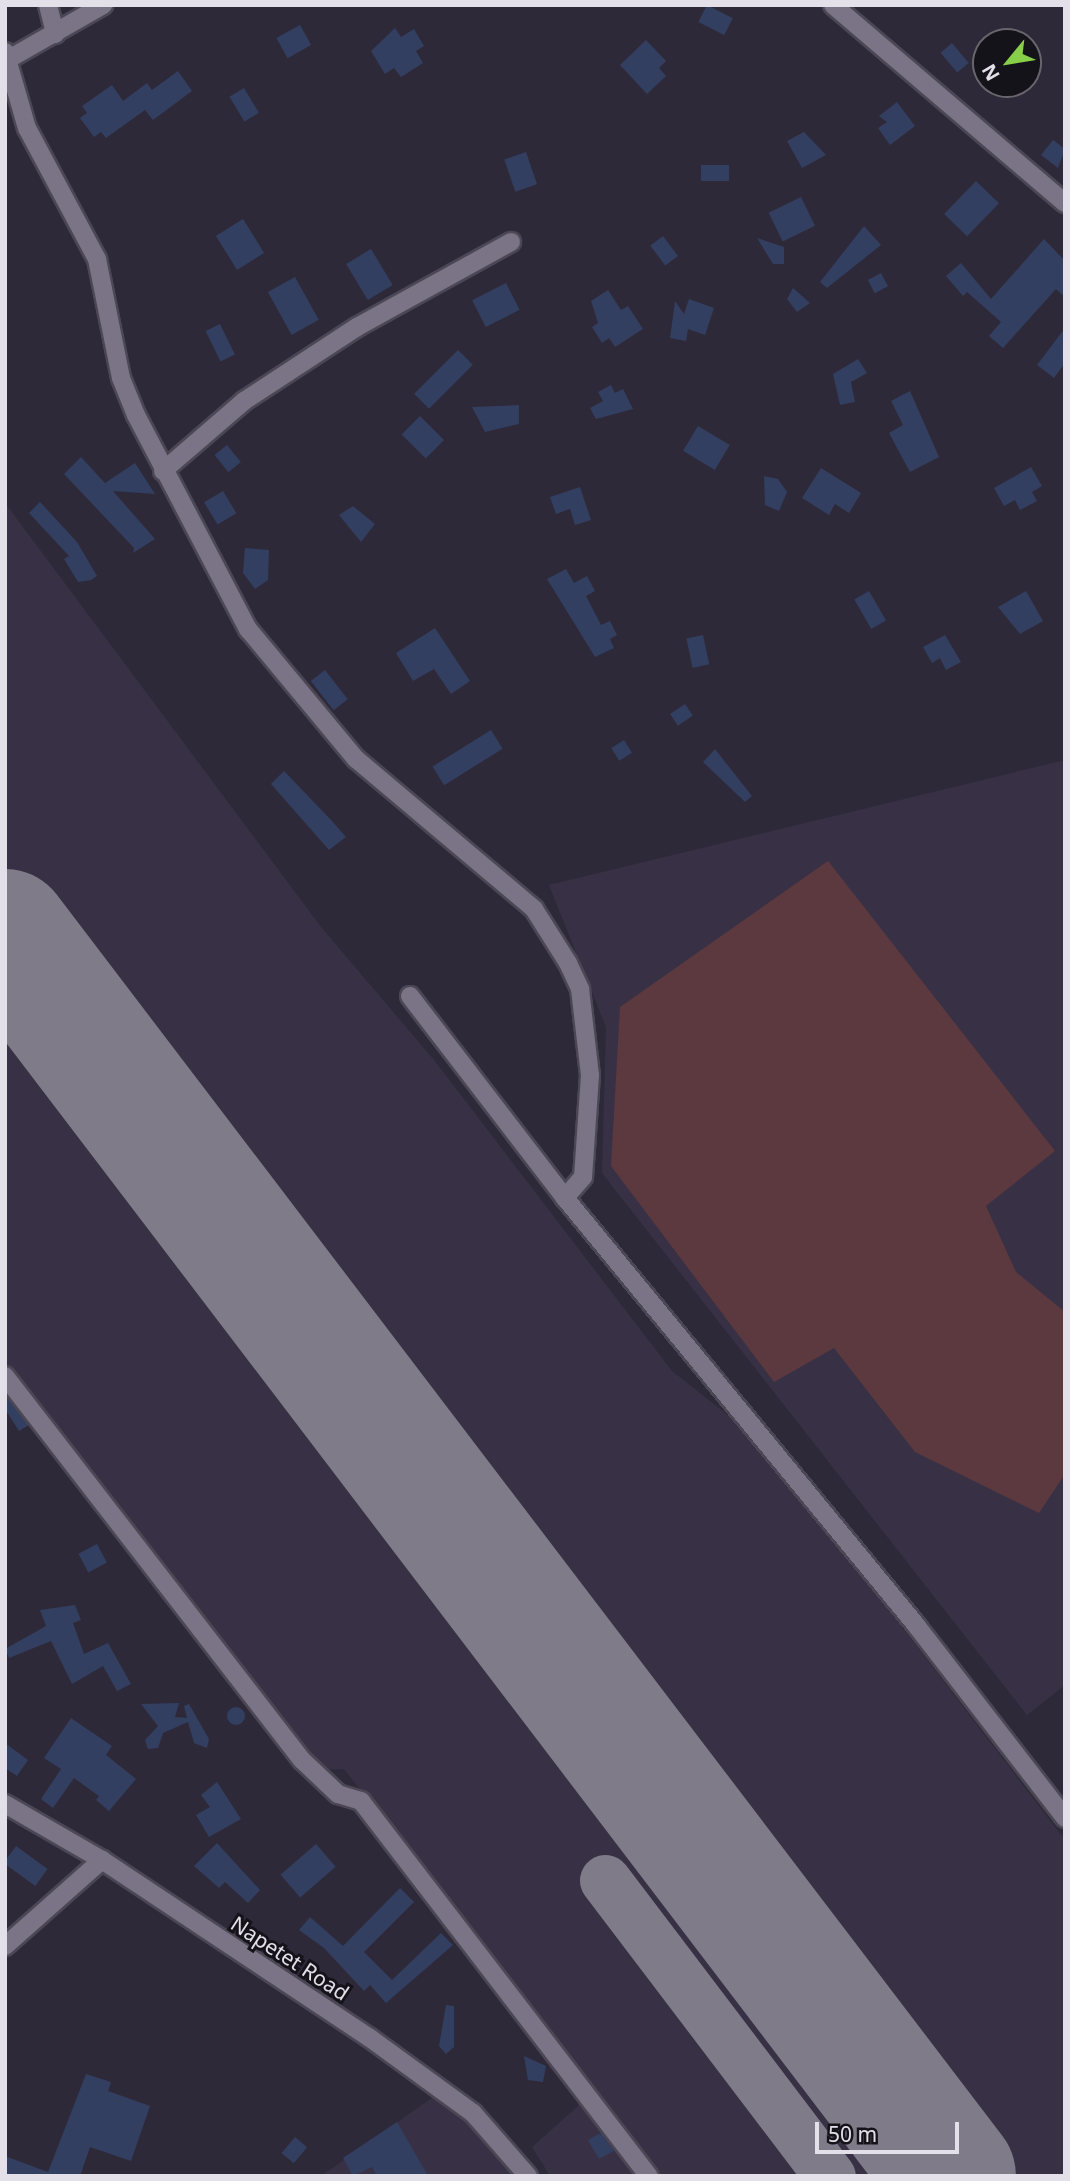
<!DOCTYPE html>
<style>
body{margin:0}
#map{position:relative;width:1070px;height:2181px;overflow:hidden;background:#2e2938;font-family:"Noto Sans",sans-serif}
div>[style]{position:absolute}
.built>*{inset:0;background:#383145}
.green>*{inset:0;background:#5b393e}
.taxiway>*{height:51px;margin:-25.5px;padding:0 25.5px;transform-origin:25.5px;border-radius:25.5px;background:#807b88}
.runway>*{height:130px;margin:-65px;padding:0 65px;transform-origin:65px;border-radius:65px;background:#807b88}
.building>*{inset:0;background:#333f60;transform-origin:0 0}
.round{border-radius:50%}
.roads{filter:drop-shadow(2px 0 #4c4754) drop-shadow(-2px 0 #4c4754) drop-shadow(0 2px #4c4754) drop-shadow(0 -2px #4c4754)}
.street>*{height:18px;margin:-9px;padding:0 9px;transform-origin:9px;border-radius:9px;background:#7a7486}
.secondary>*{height:18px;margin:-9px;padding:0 9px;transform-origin:9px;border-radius:9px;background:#7a7486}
span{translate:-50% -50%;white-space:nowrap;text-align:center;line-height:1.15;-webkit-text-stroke:6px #15131a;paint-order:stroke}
.street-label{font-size:21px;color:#e4e0ea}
.frame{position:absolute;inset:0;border:7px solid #e4e0ea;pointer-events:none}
.north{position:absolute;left:972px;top:28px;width:70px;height:70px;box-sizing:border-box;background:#15131a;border:2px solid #68656d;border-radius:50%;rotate:240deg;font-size:19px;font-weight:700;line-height:28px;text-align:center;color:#e4e0ea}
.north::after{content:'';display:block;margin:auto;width:24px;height:32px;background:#88cf49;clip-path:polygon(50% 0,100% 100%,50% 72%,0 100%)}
.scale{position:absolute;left:815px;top:2122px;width:144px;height:32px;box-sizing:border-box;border:4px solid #e4e0ea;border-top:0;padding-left:9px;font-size:21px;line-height:24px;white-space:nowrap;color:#e4e0ea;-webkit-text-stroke:5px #15131a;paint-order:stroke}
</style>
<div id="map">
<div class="built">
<div style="clip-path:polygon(5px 503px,321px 927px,434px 1060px,672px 1371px,758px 1439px,1065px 1840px,1065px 2176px,660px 2176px,344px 1769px,320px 1770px,5px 1362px)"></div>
<div style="clip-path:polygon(1065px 760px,1065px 1685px,1027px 1715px,602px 1173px,606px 1027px,549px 885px)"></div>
<div style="clip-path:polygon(439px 2093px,474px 2121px,522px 2176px,321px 2176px)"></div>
<div style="clip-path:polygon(585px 2100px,641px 2176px,550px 2176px,532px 2147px)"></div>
</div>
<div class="green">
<div style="clip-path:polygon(828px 861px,1055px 1151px,986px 1206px,1016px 1272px,1065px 1312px,1065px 1474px,1039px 1513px,915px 1452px,834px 1348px,774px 1382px,611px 1166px,620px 1007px)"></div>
</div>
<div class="taxiway">
<div style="left:605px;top:1880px;width:372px;rotate:52.8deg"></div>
</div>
<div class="runway">
<div style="left:5px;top:934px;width:1561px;rotate:52.7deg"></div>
</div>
<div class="building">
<div style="left:707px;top:5px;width:29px;height:19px;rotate:27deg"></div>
<div style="left:300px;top:25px;width:23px;height:27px;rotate:61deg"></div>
<div style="clip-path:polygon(395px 28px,401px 37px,414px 29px,424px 46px,416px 51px,423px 63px,401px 77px,394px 68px,385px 74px,371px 51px)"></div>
<div style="clip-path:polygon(646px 40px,666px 61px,659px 68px,666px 76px,647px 94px,620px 65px)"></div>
<div style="left:952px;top:43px;width:26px;height:15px;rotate:50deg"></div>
<div style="clip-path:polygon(178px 71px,192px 91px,153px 120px,145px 110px,106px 138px,101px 132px,94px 137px,80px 118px,87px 113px,82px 106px,112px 85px,123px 101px,147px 83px,152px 90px)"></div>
<div style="left:244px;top:88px;width:29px;height:17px;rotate:59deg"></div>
<div style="clip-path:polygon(897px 102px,915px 126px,890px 145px,878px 128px,887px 122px,879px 116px)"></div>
<div style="clip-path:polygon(804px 132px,826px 155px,802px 168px,787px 141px)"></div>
<div style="clip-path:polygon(1053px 140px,1065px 149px,1058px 168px,1041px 155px)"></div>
<div style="left:526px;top:152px;width:34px;height:23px;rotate:71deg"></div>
<div style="left:701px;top:165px;width:28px;height:16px"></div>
<div style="left:976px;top:181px;width:32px;height:46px;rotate:44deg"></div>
<div style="left:801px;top:197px;width:32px;height:36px;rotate:64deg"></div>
<div style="left:243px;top:219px;width:40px;height:32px;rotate:58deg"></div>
<div style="clip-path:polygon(864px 226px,881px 245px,827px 288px,820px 282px)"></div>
<div style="left:663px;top:236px;width:25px;height:16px;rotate:53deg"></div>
<div style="clip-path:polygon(757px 238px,784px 247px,784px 264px,773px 264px)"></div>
<div style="clip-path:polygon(1044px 239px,1065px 261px,1065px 297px,1056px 289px,1003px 348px,989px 336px,1001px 322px,967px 292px,963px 296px,946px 276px,961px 263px,991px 299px)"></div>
<div style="left:371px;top:249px;width:42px;height:29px;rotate:59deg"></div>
<div style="left:881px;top:273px;width:15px;height:15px;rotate:62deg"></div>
<div style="left:295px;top:277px;width:49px;height:31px;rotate:61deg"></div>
<div style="left:506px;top:283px;width:30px;height:38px;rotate:63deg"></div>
<div style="clip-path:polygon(793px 288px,810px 303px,797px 312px,787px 299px)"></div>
<div style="clip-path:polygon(608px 290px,621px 310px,628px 306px,643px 329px,615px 347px,609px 338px,602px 343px,592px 327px,598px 323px,591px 301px)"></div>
<div style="clip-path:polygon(689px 299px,714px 308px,705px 335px,688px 329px,686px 341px,670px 338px,675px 301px,684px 314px)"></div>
<div style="left:220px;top:324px;width:34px;height:16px;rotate:64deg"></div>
<div style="clip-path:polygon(1065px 328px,1065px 363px,1054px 378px,1037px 365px)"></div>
<div style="left:458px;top:350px;width:21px;height:62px;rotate:45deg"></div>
<div style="clip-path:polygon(858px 359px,867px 373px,851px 382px,855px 402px,840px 405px,833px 374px)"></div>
<div style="clip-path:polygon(611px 385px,615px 393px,623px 389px,633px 409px,596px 419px,590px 408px,603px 401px,598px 392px)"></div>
<div style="clip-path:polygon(910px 391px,939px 457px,910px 472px,889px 433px,903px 425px,891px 401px)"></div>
<div style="clip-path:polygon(519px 405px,519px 424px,485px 432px,472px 407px)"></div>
<div style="left:420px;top:416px;width:34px;height:26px;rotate:45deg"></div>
<div style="left:698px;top:426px;width:37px;height:29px;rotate:31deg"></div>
<div style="left:227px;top:445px;width:22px;height:16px;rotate:51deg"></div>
<div style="clip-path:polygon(81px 457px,105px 483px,135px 463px,155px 494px,113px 491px,155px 539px,133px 553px,134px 548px,64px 474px)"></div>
<div style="clip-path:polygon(1031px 467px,1042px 486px,1032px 492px,1037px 501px,1020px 510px,1015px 500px,1004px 506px,994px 488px)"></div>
<div style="clip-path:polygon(821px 468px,861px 493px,849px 513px,835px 504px,829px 515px,802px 498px)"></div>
<div style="clip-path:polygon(764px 476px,778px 479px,787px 492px,779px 511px,765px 505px)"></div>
<div style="clip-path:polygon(580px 487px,591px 520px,575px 525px,570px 509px,556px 514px,550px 497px)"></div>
<div style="left:223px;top:491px;width:26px;height:22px;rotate:59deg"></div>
<div style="clip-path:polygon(40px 502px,77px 542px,97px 576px,91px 580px,78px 582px,64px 559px,69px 556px,29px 513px)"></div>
<div style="clip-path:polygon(353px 506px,375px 524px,361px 542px,339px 515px)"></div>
<div style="clip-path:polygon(245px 548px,269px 550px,268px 580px,255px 589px,243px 573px)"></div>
<div style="clip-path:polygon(566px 569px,574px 583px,587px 576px,595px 591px,586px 596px,601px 625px,610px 621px,617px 635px,610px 639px,614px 648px,595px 657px,547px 579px)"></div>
<div style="left:869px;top:591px;width:34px;height:17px;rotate:60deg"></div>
<div style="clip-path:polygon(1026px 591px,1043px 621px,1020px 634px,998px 607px)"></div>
<div style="clip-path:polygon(435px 628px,470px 681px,451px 694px,434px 669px,413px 681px,396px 653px)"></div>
<div style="left:703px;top:635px;width:30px;height:17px;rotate:78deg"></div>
<div style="clip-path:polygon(945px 635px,961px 662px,946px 670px,940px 658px,932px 663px,923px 647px)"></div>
<div style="left:325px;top:670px;width:37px;height:18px;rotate:52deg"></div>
<div style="left:685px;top:704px;width:14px;height:18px;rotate:56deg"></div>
<div style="left:491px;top:730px;width:22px;height:69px;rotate:58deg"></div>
<div style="left:624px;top:740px;width:15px;height:15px;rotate:58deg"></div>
<div style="clip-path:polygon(715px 749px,752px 796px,745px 802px,703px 762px)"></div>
<div style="clip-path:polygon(284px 771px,331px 820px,346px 837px,329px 850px,271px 784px)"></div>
<div style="clip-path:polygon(5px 1395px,29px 1425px,19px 1431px,5px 1409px)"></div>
<div style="left:97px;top:1544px;width:21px;height:21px;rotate:62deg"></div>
<div style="clip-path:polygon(75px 1605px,81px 1620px,73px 1623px,84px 1654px,108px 1643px,131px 1684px,117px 1691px,103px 1666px,72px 1684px,51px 1641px,9px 1658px,5px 1649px,46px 1626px,40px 1610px)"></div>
<div style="clip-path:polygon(179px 1703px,175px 1717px,187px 1718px,184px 1706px,189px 1704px,209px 1739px,207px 1748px,194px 1743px,188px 1722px,163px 1733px,158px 1748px,148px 1749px,145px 1740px,158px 1726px,141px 1704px)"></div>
<div class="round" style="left:227px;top:1707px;width:18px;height:18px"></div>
<div style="clip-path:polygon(71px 1718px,112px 1746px,106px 1755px,136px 1779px,109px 1811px,96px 1800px,99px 1796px,74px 1778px,53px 1808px,41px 1799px,61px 1769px,44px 1758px)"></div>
<div style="clip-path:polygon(5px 1743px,28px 1760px,17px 1776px,5px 1768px)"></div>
<div style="clip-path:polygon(217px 1782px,241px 1819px,209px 1837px,196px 1815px,210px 1807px,201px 1795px)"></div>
<div style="clip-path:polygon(217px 1843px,260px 1890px,248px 1903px,225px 1882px,219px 1888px,194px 1866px)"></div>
<div style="left:316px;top:1844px;width:30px;height:47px;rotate:49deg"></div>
<div style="left:16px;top:1846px;width:39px;height:21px;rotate:36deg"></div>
<div style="clip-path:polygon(400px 1888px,414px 1902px,364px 1952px,392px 1980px,441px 1933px,453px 1945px,386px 2003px,370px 1985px,364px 1991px,324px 1948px,299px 1930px,310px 1917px,343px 1946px)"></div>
<div style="clip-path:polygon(446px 2005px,454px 2006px,454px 2047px,446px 2054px,439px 2046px)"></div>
<div style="clip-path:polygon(524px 2056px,546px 2066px,543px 2082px,528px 2080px)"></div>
<div style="clip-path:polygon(86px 2074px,111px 2082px,108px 2091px,150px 2106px,131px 2161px,90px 2147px,80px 2176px,5px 2176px,5px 2156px,48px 2172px)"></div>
<div style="clip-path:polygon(397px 2122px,428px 2176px,377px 2176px,372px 2167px,353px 2176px,343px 2158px)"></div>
<div style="clip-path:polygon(601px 2133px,614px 2151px,599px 2159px,588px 2140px)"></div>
<div style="left:295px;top:2137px;width:16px;height:21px;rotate:40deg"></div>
</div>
<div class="roads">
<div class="street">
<div style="left:48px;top:5px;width:30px;rotate:76deg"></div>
<div style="left:5px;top:52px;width:79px;rotate:73.9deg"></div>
<div style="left:27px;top:128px;width:149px;rotate:61.9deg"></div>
<div style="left:97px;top:259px;width:121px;rotate:78.6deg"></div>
<div style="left:121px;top:378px;width:40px;rotate:68deg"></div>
<div style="left:136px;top:415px;width:242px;rotate:62.4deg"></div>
<div style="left:248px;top:629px;width:169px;rotate:50.3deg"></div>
<div style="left:356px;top:759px;width:233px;rotate:40.1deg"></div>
<div style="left:534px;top:909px;width:64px;rotate:57.8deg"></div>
<div style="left:568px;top:963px;width:29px;rotate:65deg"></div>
<div style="left:580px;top:989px;width:87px;rotate:83.4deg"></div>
<div style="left:590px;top:1075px;width:102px;rotate:93.9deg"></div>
<div style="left:583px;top:1177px;width:28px;rotate:131deg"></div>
<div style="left:7px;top:60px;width:111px;rotate:-29.8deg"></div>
<div style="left:163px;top:471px;width:107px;rotate:-40.8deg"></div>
<div style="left:244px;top:401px;width:135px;rotate:-33.2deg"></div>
<div style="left:357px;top:327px;width:176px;rotate:-28.9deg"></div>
<div style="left:410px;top:996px;width:255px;rotate:52.5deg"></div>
<div style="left:565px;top:1198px;width:553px;rotate:50.58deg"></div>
<div style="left:916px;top:1625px;width:244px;rotate:52.3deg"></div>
<div style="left:5px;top:1376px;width:485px;rotate:52.3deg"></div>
<div style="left:302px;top:1760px;width:50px;rotate:43.4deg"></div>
<div style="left:338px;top:1794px;width:24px;rotate:17deg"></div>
<div style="left:361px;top:1801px;width:473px;rotate:52.5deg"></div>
<div style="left:5px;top:1946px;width:130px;rotate:-41.6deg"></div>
</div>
<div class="secondary">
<div style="left:833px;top:5px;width:305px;rotate:40.5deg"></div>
<div style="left:5px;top:1804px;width:112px;rotate:30deg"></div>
<div style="left:102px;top:1860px;width:322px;rotate:33.6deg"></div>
<div style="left:370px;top:2038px;width:127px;rotate:36.1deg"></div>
<div style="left:473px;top:2113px;width:84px;rotate:48.9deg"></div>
</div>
</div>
<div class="street-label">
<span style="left:290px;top:1958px;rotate:33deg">Napetet Road</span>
</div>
<div class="frame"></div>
<div class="north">N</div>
<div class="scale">50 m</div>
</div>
